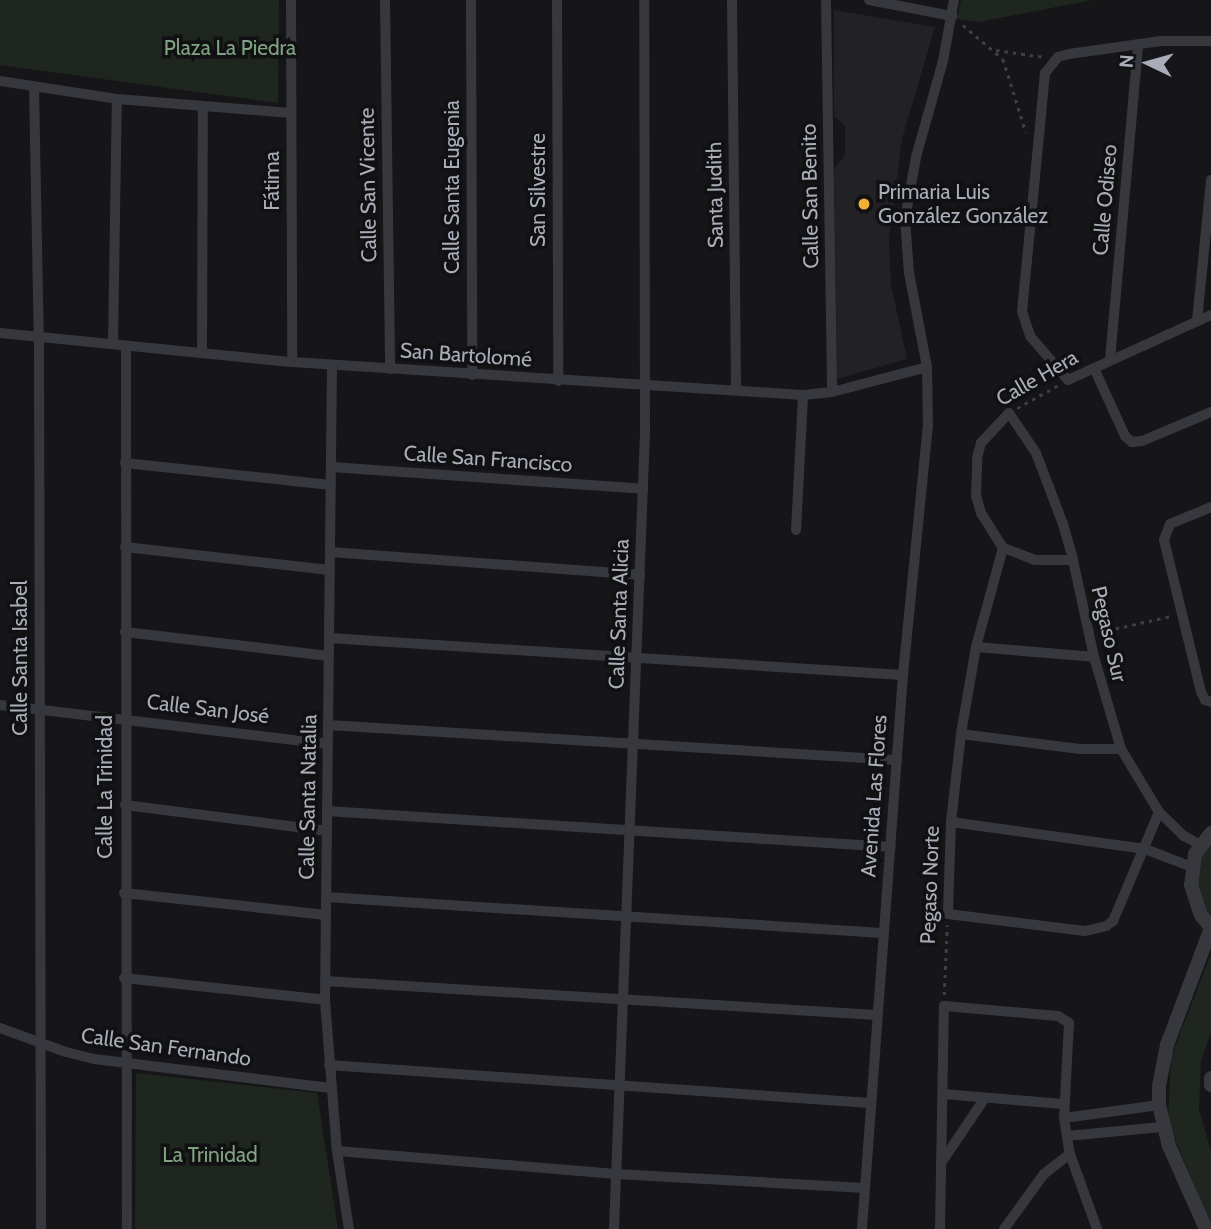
<!DOCTYPE html>
<meta charset="utf-8">
<style>
body{margin:0}
#map{position:relative;width:1211px;height:1229px;overflow:hidden;background:#161618;font-family:Cabin,sans-serif}
div>[style]{position:absolute}
.built>*{inset:0;background:#222225}
.green>*{inset:0;background:#1e261f}
.path>*{height:2.5px;margin-top:-1.25px;transform-origin:0;background:repeating-linear-gradient(90deg,#3d3f44 0 3.5px,transparent 0 8.5px)}
.minor>*{height:10px;margin:-5px;padding:0 5px;transform-origin:5px;border-radius:5px;background:#37383d}
.tertiary>*{height:14px;margin:-7px;padding:0 7px;transform-origin:7px;border-radius:7px;background:#37383d}
.dots>*{width:19px;height:19px;translate:-50% -50%;box-sizing:border-box;border:4px solid #111113;border-radius:50%}
span{translate:-50% -50%;white-space:nowrap;text-align:center;line-height:1.15;-webkit-text-stroke:7px #111113;paint-order:stroke}
.park-label{font-size:21px;color:#7fa381}
.street-label{font-size:21px;color:#a8adb8}
.poi-label{font-size:21px;color:#a8adb8}
.left{translate:0 -50%;text-align:left}
.north{position:absolute;left:1113px;top:28px;width:70px;height:70px;-webkit-text-stroke:5px #111113;paint-order:stroke;rotate:275deg;font-size:19px;font-weight:700;line-height:28px;text-align:center;color:#a8adb8}
.north::after{content:'';display:block;margin:auto;width:24px;height:32px;background:#a8adb8;clip-path:polygon(50% 0,100% 100%,50% 72%,0 100%)}
</style>
<div id="map">
<div class="built">
<div style="clip-path:polygon(834px 10px,935px 27px,902px 139px,889px 239px,891px 285px,907px 359px,837px 379px,834px 169px,845px 155px,845px 126px,834px 116px)"></div>
</div>
<div class="green">
<div style="clip-path:polygon(0 0,279px 0,278px 103px,0 65px)"></div>
<div style="clip-path:polygon(961px 0,1093px 0,979px 22px,957px 19px)"></div>
<div style="clip-path:polygon(1211px 842px,1211px 918px,1202px 905px,1196px 875px,1201px 856px)"></div>
<div style="clip-path:polygon(1211px 954px,1211px 1033px,1201px 1061px,1199px 1109px,1211px 1151px,1211px 1226px,1168px 1122px,1171px 1057px)"></div>
<div style="clip-path:polygon(136px 1073px,317px 1093px,338px 1229px,135px 1229px)"></div>
</div>
<div class="path">
<div style="left:963px;top:25px;width:52px;rotate:40.4deg"></div>
<div style="left:1003px;top:59px;width:77px;rotate:72.5deg"></div>
<div style="left:996px;top:50px;width:49px;rotate:8.3deg"></div>
<div style="left:1017px;top:408px;width:46px;rotate:-28.8deg"></div>
<div style="left:1099px;top:632px;width:75px;rotate:-12.4deg"></div>
<div style="left:944px;top:995px;width:70px;rotate:-87.5deg"></div>
</div>
<div class="minor">
<div style="left:291px;top:0;width:362px;rotate:89.8deg"></div>
<div style="left:385px;top:0;width:369px;rotate:89.2deg"></div>
<div style="left:471px;top:0;width:375px;rotate:89.8deg"></div>
<div style="left:557px;top:0;width:381px;rotate:89.8deg"></div>
<div style="left:732px;top:0;width:390px;rotate:89.4deg"></div>
<div style="left:826px;top:0;width:392px;rotate:89.1deg"></div>
<div style="left:869px;top:0;width:85px;rotate:10.9deg"></div>
<div style="left:1211px;top:41px;width:50px;rotate:180deg"></div>
<div style="left:1161px;top:41px;width:93px;rotate:172deg"></div>
<div style="left:1069px;top:54px;width:11px;rotate:165deg"></div>
<div style="left:1058px;top:57px;width:21px;rotate:129deg"></div>
<div style="left:1045px;top:73px;width:239px;rotate:95.5deg"></div>
<div style="left:1022px;top:311px;width:26px;rotate:72deg"></div>
<div style="left:1030px;top:336px;width:58px;rotate:49.2deg"></div>
<div style="left:1068px;top:380px;width:157px;rotate:-24.4deg"></div>
<div style="left:0;top:81px;width:118px;rotate:8.7deg"></div>
<div style="left:117px;top:99px;width:174px;rotate:4.6deg"></div>
<div style="left:34px;top:87px;width:250px;rotate:88.9deg"></div>
<div style="left:39px;top:337px;width:892px;rotate:89.87deg"></div>
<div style="left:1197px;top:321px;width:142px;rotate:-84.3deg"></div>
<div style="left:0;top:333px;width:293px;rotate:5.7deg"></div>
<div style="left:292px;top:362px;width:512px;rotate:3.69deg"></div>
<div style="left:803px;top:395px;width:29px;rotate:-6deg"></div>
<div style="left:832px;top:392px;width:98px;rotate:-14.7deg"></div>
<div style="left:113px;top:344px;width:245px;rotate:-89.1deg"></div>
<div style="left:126px;top:346px;width:883px;rotate:89.94deg"></div>
<div style="left:202px;top:353px;width:245px;rotate:-89.8deg"></div>
<div style="left:1110px;top:360px;width:316px;rotate:-84.9deg"></div>
<div style="left:332px;top:365px;width:635px;rotate:90.63deg"></div>
<div style="left:325px;top:1000px;width:151px;rotate:85.5deg"></div>
<div style="left:337px;top:1151px;width:79px;rotate:81.3deg"></div>
<div style="left:1094px;top:368px;width:75px;rotate:65.5deg"></div>
<div style="left:1125px;top:436px;width:9px;rotate:41deg"></div>
<div style="left:1132px;top:442px;width:10px;rotate:-6deg"></div>
<div style="left:1142px;top:441px;width:75px;rotate:-22.8deg"></div>
<div style="left:125px;top:463px;width:207px;rotate:6.1deg"></div>
<div style="left:331px;top:467px;width:313px;rotate:4deg"></div>
<div style="left:1211px;top:507px;width:44px;rotate:157.5deg"></div>
<div style="left:1170px;top:524px;width:17px;rotate:111deg"></div>
<div style="left:1164px;top:540px;width:156px;rotate:76.3deg"></div>
<div style="left:1201px;top:692px;width:9px;rotate:63deg"></div>
<div style="left:1205px;top:700px;width:6px;rotate:18deg"></div>
<div style="left:796px;top:530px;width:135px;rotate:-87deg"></div>
<div style="left:125px;top:547px;width:206px;rotate:6.4deg"></div>
<div style="left:1003px;top:548px;width:103px;rotate:105.3deg"></div>
<div style="left:976px;top:647px;width:88px;rotate:99.8deg"></div>
<div style="left:961px;top:734px;width:89px;rotate:96.5deg"></div>
<div style="left:951px;top:822px;width:92px;rotate:91.9deg"></div>
<div style="left:948px;top:914px;width:138px;rotate:7.1deg"></div>
<div style="left:1085px;top:931px;width:22px;rotate:-13deg"></div>
<div style="left:1106px;top:926px;width:9px;rotate:-36deg"></div>
<div style="left:1113px;top:921px;width:118px;rotate:-67.1deg"></div>
<div style="left:330px;top:552px;width:311px;rotate:4.2deg"></div>
<div style="left:1073px;top:560px;width:38px;rotate:180deg"></div>
<div style="left:1035px;top:560px;width:34px;rotate:-159deg"></div>
<div style="left:1003px;top:548px;width:41px;rotate:-122.2deg"></div>
<div style="left:981px;top:513px;width:18px;rotate:-106deg"></div>
<div style="left:976px;top:496px;width:38px;rotate:-88deg"></div>
<div style="left:977px;top:458px;width:16px;rotate:-75deg"></div>
<div style="left:981px;top:443px;width:41px;rotate:-47deg"></div>
<div style="left:1009px;top:413px;width:48px;rotate:56deg"></div>
<div style="left:1036px;top:453px;width:76px;rotate:69.2deg"></div>
<div style="left:1063px;top:524px;width:37px;rotate:74deg"></div>
<div style="left:1073px;top:560px;width:99px;rotate:77.8deg"></div>
<div style="left:1094px;top:657px;width:96px;rotate:73.6deg"></div>
<div style="left:1121px;top:749px;width:74px;rotate:58.9deg"></div>
<div style="left:1159px;top:812px;width:35px;rotate:44deg"></div>
<div style="left:1184px;top:836px;width:18px;rotate:29deg"></div>
<div style="left:125px;top:632px;width:205px;rotate:6.7deg"></div>
<div style="left:329px;top:638px;width:575px;rotate:3.69deg"></div>
<div style="left:976px;top:647px;width:118px;rotate:4.8deg"></div>
<div style="left:0;top:705px;width:330px;rotate:6.8deg"></div>
<div style="left:328px;top:725px;width:570px;rotate:3.52deg"></div>
<div style="left:961px;top:734px;width:120px;rotate:7.2deg"></div>
<div style="left:1080px;top:749px;width:41px"></div>
<div style="left:125px;top:805px;width:204px;rotate:7.3deg"></div>
<div style="left:327px;top:811px;width:565px;rotate:3.65deg"></div>
<div style="left:951px;top:822px;width:196px;rotate:7.9deg"></div>
<div style="left:1145px;top:849px;width:50px;rotate:21deg"></div>
<div style="left:124px;top:893px;width:203px;rotate:6.2deg"></div>
<div style="left:326px;top:897px;width:557px;rotate:3.7deg"></div>
<div style="left:124px;top:978px;width:202px;rotate:6.2deg"></div>
<div style="left:325px;top:981px;width:552px;rotate:3.53deg"></div>
<div style="left:0;top:1028px;width:70px;rotate:20deg"></div>
<div style="left:66px;top:1052px;width:29px;rotate:14deg"></div>
<div style="left:94px;top:1059px;width:238px;rotate:7deg"></div>
<div style="left:329px;top:1065px;width:542px;rotate:4.02deg"></div>
<div style="left:943px;top:1094px;width:120px;rotate:4.8deg"></div>
<div style="left:1064px;top:1118px;width:96px;rotate:-7.8deg"></div>
<div style="left:1067px;top:1136px;width:95px;rotate:-5.4deg"></div>
<div style="left:337px;top:1151px;width:280px;rotate:4.7deg"></div>
<div style="left:616px;top:1174px;width:249px;rotate:3.2deg"></div>
<div style="left:941px;top:1163px;width:78px;rotate:-55.9deg"></div>
<div style="left:614px;top:1229px;width:798px;rotate:-87.77deg"></div>
<div style="left:645px;top:432px;width:432px;rotate:-90.1deg"></div>
<div style="left:862px;top:1229px;width:556px;rotate:-85.77deg"></div>
<div style="left:903px;top:675px;width:250px;rotate:-84.3deg"></div>
<div style="left:928px;top:426px;width:59px;rotate:-91deg"></div>
<div style="left:927px;top:367px;width:96px;rotate:-100.8deg"></div>
<div style="left:909px;top:273px;width:54px;rotate:-94.2deg"></div>
<div style="left:905px;top:219px;width:63px;rotate:-79.9deg"></div>
<div style="left:916px;top:157px;width:100px;rotate:-74.3deg"></div>
<div style="left:943px;top:61px;width:62px;rotate:-79.8deg"></div>
<div style="left:940px;top:1229px;width:223px;rotate:-89deg"></div>
<div style="left:944px;top:1006px;width:114px;rotate:5deg"></div>
<div style="left:1058px;top:1016px;width:13px;rotate:32deg"></div>
<div style="left:1069px;top:1023px;width:95px;rotate:93deg"></div>
<div style="left:1064px;top:1118px;width:36px;rotate:81deg"></div>
<div style="left:1070px;top:1154px;width:80px;rotate:70.2deg"></div>
<div style="left:1004px;top:1229px;width:68px;rotate:-54deg"></div>
<div style="left:1044px;top:1174px;width:33px;rotate:-38deg"></div>
</div>
<div class="tertiary">
<div style="left:1211px;top:833px;width:26px;rotate:127deg"></div>
<div style="left:1195px;top:854px;width:31px;rotate:97deg"></div>
<div style="left:1191px;top:885px;width:32px;rotate:72deg"></div>
<div style="left:1201px;top:915px;width:16px;rotate:52deg"></div>
<div style="left:1211px;top:1078px;width:7px;rotate:90deg"></div>
<div style="left:1206px;top:1229px;width:91px;rotate:-114deg"></div>
<div style="left:1169px;top:1146px;width:42px;rotate:-103.7deg"></div>
<div style="left:1159px;top:1105px;width:19px;rotate:-90deg"></div>
<div style="left:1159px;top:1086px;width:42px;rotate:-79deg"></div>
<div style="left:1167px;top:1045px;width:125px;rotate:-69.4deg"></div>
</div>
<div class="dots">
<div style="left:864px;top:204px;background:#f2b134"></div>
</div>
<div class="park-label">
<span style="left:230px;top:48px">Plaza La Piedra</span>
<span style="left:210px;top:1155px">La Trinidad</span>
</div>
<div class="street-label">
<span style="left:272px;top:181px;rotate:-90deg">Fátima</span>
<span style="left:368px;top:185px;rotate:-91deg">Calle San Vicente</span>
<span style="left:452px;top:187px;rotate:-90deg">Calle Santa Eugenia</span>
<span style="left:538px;top:190px;rotate:-90deg">San Silvestre</span>
<span style="left:715px;top:195px;rotate:-91deg">Santa Judith</span>
<span style="left:810px;top:196px;rotate:-91deg">Calle San Benito</span>
<span style="left:1105px;top:200px;rotate:-85deg">Calle Odiseo</span>
<span style="left:466px;top:355px;rotate:4deg">San Bartolomé</span>
<span style="left:1037px;top:378px;rotate:-30deg">Calle Hera</span>
<span style="left:488px;top:459px;rotate:4deg">Calle San Francisco</span>
<span style="left:619px;top:614px;rotate:-88deg">Calle Santa Alicia</span>
<span style="left:1109px;top:634px;rotate:77deg">Pegaso Sur</span>
<span style="left:20px;top:658px;rotate:-90deg">Calle Santa Isabel</span>
<span style="left:208px;top:709px;rotate:7deg">Calle San José</span>
<span style="left:105px;top:787px;rotate:-90deg">Calle La Trinidad</span>
<span style="left:874px;top:796px;rotate:-86deg">Avenida Las Flores</span>
<span style="left:308px;top:797px;rotate:-89deg">Calle Santa Natalia</span>
<span style="left:930px;top:885px;rotate:-88deg">Pegaso Norte</span>
<span style="left:166px;top:1047px;rotate:8deg">Calle San Fernando</span>
</div>
<div class="poi-label">
<span class="left" style="left:878px;top:204px">Primaria Luis<br>González González</span>
</div>
<div class="north">N</div>
</div>
